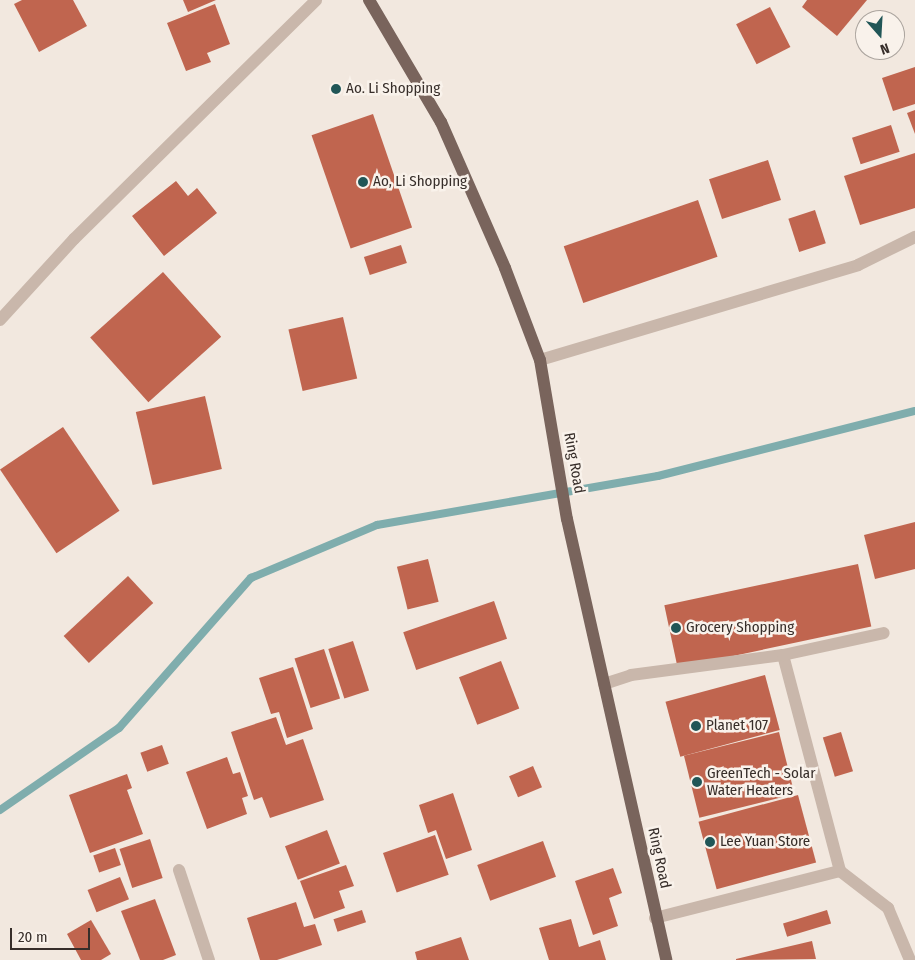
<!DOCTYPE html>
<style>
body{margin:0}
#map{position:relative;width:915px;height:960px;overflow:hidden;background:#f2e8df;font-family:"Fira Sans Condensed",sans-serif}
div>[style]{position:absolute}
.stream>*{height:8px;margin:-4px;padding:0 4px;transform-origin:4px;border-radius:4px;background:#7fadad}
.building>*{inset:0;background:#c0654f;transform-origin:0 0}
.minor>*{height:12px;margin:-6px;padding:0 6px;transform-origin:6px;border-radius:6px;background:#c9b7ab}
.major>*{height:12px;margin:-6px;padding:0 6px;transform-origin:6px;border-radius:6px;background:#79645c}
.dots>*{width:14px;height:14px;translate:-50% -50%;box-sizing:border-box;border:2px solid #f9f2eb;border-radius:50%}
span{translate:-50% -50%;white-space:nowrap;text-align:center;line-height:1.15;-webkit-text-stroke:5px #f9f2eb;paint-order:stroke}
.poi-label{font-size:15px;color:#372e2a}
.left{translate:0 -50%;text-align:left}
.street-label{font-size:15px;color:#372e2a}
.north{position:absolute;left:855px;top:10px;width:50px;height:50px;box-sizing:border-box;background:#f9f2eb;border:1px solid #aba49e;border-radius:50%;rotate:161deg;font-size:14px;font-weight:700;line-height:20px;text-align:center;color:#372e2a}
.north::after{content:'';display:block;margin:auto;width:18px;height:22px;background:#215657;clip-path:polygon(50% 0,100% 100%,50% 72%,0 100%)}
.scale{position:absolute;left:10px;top:928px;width:80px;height:22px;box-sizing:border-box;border:2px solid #372e2a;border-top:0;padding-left:6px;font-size:15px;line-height:18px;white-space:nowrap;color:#372e2a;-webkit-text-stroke:4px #f9f2eb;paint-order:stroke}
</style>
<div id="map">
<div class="stream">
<div style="left:0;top:810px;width:145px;rotate:-34.6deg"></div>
<div style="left:119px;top:728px;width:200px;rotate:-48.7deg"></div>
<div style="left:251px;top:578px;width:137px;rotate:-22.8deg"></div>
<div style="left:377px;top:525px;width:285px;rotate:-9.9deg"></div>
<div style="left:658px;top:476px;width:265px;rotate:-14.2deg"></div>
</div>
<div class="building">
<div style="clip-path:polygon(22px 0,73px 0,87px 26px,39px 52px,14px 4px)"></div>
<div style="clip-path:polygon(183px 0,216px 0,188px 12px)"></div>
<div style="clip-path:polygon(807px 0,867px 0,837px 36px,802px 7px)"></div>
<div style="clip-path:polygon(215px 4px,230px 44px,207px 53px,211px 62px,186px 71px,167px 23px)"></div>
<div style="left:770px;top:7px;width:45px;height:38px;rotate:63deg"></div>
<div style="clip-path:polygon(915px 67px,915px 104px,893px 111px,882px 78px)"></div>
<div style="clip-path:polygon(915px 110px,915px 134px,907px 113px)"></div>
<div style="left:373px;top:114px;width:120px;height:65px;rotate:71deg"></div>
<div style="left:891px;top:125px;width:28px;height:41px;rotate:72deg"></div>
<div style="clip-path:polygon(915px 153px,915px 208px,860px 225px,844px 176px)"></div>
<div style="left:768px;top:160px;width:42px;height:62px;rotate:72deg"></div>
<div style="clip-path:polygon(176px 181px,188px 196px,197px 188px,217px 213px,164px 256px,132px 216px)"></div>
<div style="left:698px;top:200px;width:60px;height:142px;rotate:71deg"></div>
<div style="left:815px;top:210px;width:35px;height:28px;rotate:72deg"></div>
<div style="left:401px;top:245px;width:19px;height:39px;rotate:72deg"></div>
<div style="left:163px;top:272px;width:87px;height:98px;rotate:48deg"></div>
<div style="left:343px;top:317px;width:63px;height:56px;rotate:77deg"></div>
<div style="left:205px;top:396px;width:75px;height:71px;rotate:77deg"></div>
<div style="left:63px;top:427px;width:101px;height:76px;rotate:56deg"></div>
<div style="clip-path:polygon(915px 522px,915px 569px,875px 579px,864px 535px)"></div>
<div style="left:428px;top:559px;width:44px;height:32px;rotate:76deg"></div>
<div style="left:858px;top:564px;width:64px;height:198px;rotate:78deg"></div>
<div style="left:128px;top:576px;width:37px;height:88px;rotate:47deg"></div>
<div style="left:494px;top:601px;width:40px;height:96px;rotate:71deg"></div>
<div style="left:353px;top:641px;width:52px;height:26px;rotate:72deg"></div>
<div style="left:324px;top:649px;width:52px;height:31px;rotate:72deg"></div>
<div style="left:501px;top:661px;width:51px;height:45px;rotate:69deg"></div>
<div style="clip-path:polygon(293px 667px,313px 729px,287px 738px,279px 712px,271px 714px,259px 678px)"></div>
<div style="left:765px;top:675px;width:57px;height:103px;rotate:75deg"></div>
<div style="clip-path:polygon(276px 717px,286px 745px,303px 739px,324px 800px,270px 818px,262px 797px,254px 800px,231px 732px)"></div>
<div style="left:779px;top:732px;width:64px;height:98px;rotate:76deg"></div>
<div style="left:841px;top:732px;width:41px;height:19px;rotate:73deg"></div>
<div style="left:162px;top:745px;width:20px;height:23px;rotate:70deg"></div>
<div style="clip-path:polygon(227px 757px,233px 774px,240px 772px,248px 796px,242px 798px,247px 814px,207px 829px,186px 772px)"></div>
<div style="left:533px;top:766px;width:23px;height:26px;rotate:67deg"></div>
<div style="clip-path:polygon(127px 774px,132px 788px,127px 790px,143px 834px,90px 853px,69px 795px)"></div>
<div style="clip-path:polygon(453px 793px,472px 850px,446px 859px,436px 830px,428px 833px,419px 805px)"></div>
<div style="left:798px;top:795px;width:70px;height:103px;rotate:75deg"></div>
<div style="left:327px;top:830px;width:36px;height:45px;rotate:69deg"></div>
<div style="left:435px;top:835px;width:42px;height:55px;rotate:71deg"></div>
<div style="left:150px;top:839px;width:41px;height:32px;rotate:72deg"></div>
<div style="left:543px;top:841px;width:38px;height:70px;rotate:70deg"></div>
<div style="left:115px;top:848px;width:18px;height:23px;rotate:71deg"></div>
<div style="clip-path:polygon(346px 865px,354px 886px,339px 891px,345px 908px,314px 919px,300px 881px)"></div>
<div style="clip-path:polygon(613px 868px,622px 893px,609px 898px,618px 926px,593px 935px,575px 881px)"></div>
<div style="left:120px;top:877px;width:24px;height:35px;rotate:68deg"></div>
<div style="clip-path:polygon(155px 899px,176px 955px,163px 960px,140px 960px,121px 911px)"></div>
<div style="clip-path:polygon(296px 902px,304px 927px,315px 924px,322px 945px,277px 960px,260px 960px,247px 918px)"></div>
<div style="left:362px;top:910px;width:13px;height:30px;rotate:72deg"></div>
<div style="left:827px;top:910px;width:14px;height:46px;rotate:73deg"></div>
<div style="clip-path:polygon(571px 919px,579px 947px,600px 940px,606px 960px,549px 960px,539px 928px)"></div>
<div style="clip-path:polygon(91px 920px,111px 954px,101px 960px,81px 960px,67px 934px)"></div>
<div style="clip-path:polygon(461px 937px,469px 960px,417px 960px,415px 952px)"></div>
<div style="clip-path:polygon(812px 941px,816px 959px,736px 960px,736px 959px)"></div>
</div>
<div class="minor">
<div style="left:0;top:320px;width:110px;rotate:-47.6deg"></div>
<div style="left:74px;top:239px;width:340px;rotate:-44.6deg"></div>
<div style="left:540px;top:360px;width:332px;rotate:-16.6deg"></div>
<div style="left:858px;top:265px;width:64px;rotate:-26.2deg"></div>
<div style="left:783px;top:655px;width:223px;rotate:75.2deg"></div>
<div style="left:840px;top:871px;width:61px;rotate:37.6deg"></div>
<div style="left:888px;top:908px;width:56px;rotate:67.1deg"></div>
<div style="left:604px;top:684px;width:28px;rotate:-18deg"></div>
<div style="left:631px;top:675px;width:153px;rotate:-7.5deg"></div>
<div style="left:783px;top:655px;width:103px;rotate:-12.3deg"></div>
<div style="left:179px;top:870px;width:95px;rotate:71.6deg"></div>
<div style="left:655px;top:918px;width:191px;rotate:-14.3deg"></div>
</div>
<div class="major">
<div style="left:369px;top:0;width:142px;rotate:59.5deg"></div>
<div style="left:441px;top:122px;width:159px;rotate:66.3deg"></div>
<div style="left:505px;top:268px;width:98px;rotate:69.2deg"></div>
<div style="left:540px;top:360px;width:161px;rotate:80.4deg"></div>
<div style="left:567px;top:519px;width:452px;rotate:77.3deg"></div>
</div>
<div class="dots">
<div style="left:336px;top:89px;background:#215657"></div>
<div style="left:363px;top:182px;background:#215657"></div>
<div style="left:676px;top:628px;background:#215657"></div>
<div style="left:696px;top:726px;background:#215657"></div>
<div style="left:697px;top:782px;background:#215657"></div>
<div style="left:710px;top:842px;background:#215657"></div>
</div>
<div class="poi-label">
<span class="left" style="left:346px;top:89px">Ao. Li Shopping</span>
<span class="left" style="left:373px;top:182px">Ao, Li Shopping</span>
<span class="left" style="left:686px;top:628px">Grocery Shopping</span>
<span class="left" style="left:706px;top:726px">Planet 107</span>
<span class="left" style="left:707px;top:782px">GreenTech - Solar<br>Water Heaters</span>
<span class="left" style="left:720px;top:842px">Lee Yuan Store</span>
</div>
<div class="street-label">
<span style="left:574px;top:463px;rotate:80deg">Ring Road</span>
<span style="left:659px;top:858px;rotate:78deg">Ring Road</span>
</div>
<div class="north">N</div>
<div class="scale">20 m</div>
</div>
